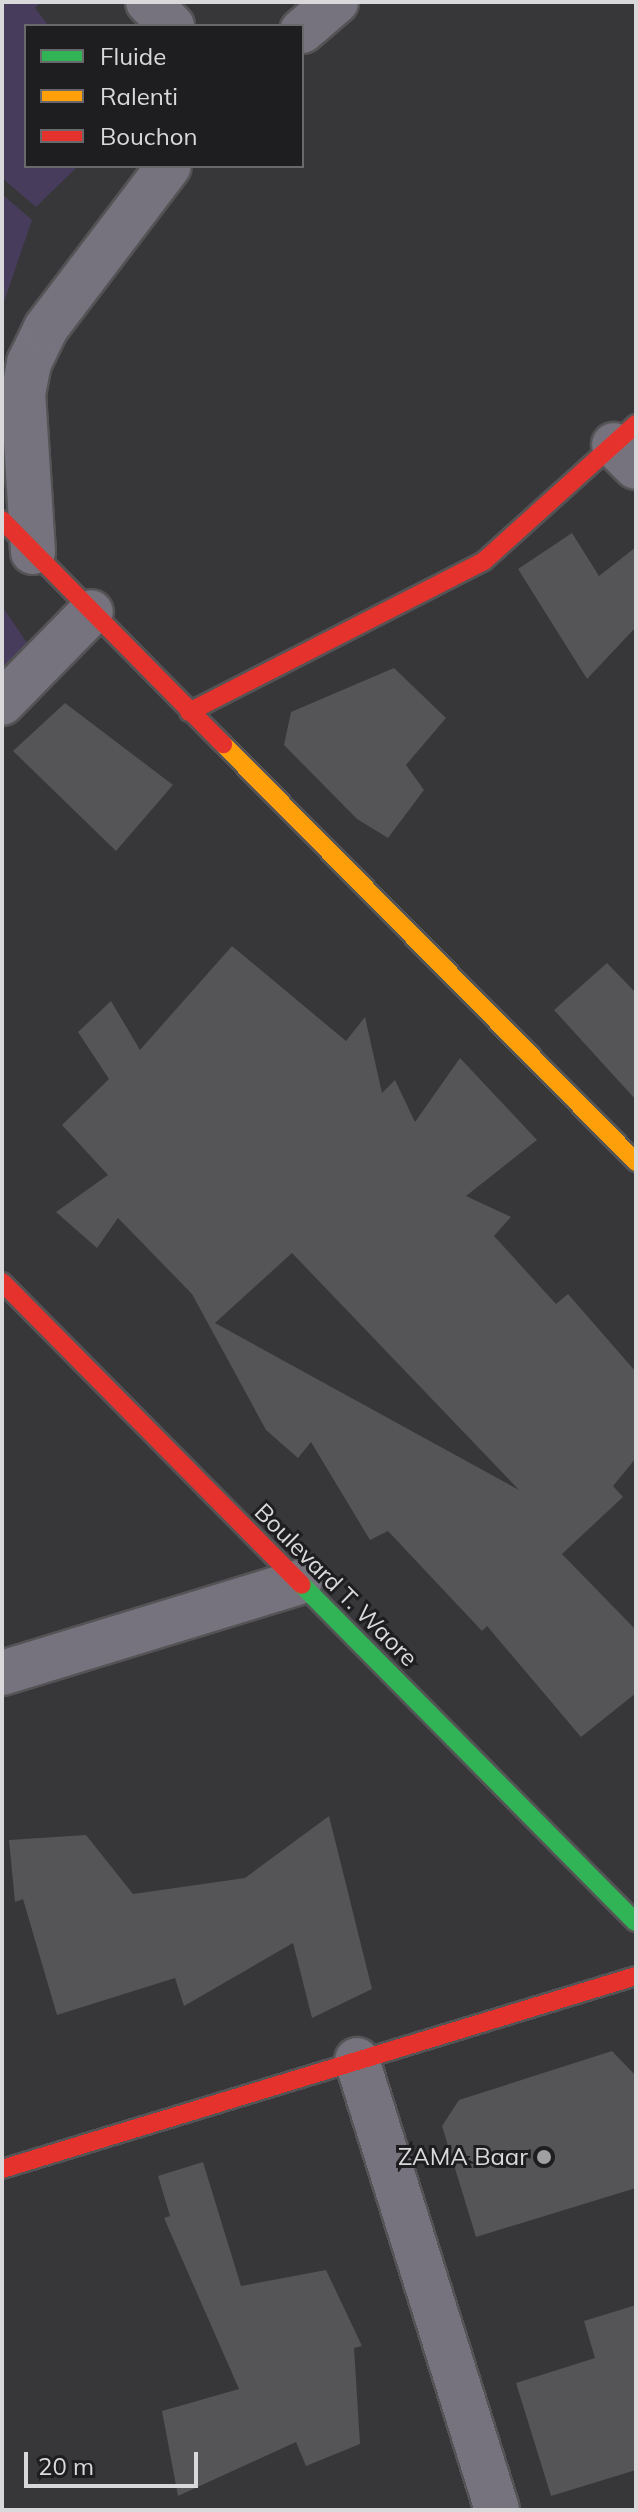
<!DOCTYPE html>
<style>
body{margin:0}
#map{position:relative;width:638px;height:2512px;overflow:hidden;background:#373638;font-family:Mulish,sans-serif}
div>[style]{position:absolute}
.green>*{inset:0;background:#473c5b}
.building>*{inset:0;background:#555456}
.roads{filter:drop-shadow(2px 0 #545355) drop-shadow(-2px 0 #545355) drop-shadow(0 2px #545355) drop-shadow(0 -2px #545355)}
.street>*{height:44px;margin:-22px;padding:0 22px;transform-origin:22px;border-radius:22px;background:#77737e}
.fast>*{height:18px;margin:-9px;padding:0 9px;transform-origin:9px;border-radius:9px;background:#30b455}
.slow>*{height:18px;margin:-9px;padding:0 9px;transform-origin:9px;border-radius:9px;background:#ff9f0a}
.jam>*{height:18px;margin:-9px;padding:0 9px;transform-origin:9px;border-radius:9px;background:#e5322d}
.dots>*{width:22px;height:22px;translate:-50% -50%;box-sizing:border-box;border:4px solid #1e1d1f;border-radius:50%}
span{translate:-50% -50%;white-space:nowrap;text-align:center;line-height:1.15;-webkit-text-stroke:6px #1e1d1f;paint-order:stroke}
.street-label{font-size:24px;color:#d9d8db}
.poi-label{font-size:24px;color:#d9d8db}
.right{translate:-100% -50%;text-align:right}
.frame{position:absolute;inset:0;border:4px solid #d9d8db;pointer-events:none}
.legend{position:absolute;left:24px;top:24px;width:280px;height:144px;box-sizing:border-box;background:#1e1d1f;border:2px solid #69686a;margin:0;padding:10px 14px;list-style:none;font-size:24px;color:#d9d8db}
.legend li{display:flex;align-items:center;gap:16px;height:40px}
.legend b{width:40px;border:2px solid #69686a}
.scale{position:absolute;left:24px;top:2452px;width:174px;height:36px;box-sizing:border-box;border:4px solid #d9d8db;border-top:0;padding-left:10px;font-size:24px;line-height:28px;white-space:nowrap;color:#d9d8db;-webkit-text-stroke:6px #1e1d1f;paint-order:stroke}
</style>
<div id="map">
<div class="green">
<div style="clip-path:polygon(2px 2px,41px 2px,35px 8px,49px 26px,26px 26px,26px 166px,78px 166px,36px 207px,2px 178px)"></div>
<div style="clip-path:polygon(2px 194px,32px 220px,2px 308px)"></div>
<div style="clip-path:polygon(4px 609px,28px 644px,9px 675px,2px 673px)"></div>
</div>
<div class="building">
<div style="clip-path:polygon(572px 533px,599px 576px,636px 547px,636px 627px,587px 679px,518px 569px)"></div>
<div style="clip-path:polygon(394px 668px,446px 718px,406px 765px,424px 790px,388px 838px,357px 819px,284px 745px,291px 712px)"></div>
<div style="clip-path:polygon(65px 703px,173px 785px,116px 851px,13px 751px)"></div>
<div style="clip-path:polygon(evenodd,232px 946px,346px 1041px,365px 1017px,382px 1093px,395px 1080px,415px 1122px,460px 1058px,537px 1140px,466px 1196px,511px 1217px,494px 1236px,556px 1304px,568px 1294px,636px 1372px,636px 1458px,613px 1486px,623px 1497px,562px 1554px,636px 1630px,636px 1693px,581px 1737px,487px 1626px,482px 1631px,388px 1531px,370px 1540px,311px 1442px,298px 1458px,266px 1430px,192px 1294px,118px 1218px,97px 1248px,56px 1212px,108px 1175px,62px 1125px,109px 1079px,78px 1032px,111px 1001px,140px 1050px,232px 946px,292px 1253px,519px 1490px,215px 1323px,292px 1253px)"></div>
<div style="clip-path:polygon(607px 963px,636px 993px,636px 1100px,554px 1010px)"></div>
<div style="clip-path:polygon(329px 1816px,372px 1989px,312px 2018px,293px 1943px,184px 2006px,175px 1978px,57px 2015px,23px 1899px,15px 1902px,9px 1840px,86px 1835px,133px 1894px,245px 1878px)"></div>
<div style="clip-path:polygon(612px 2051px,636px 2076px,636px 2188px,476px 2237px,442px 2126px,459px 2100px)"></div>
<div style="clip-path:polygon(203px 2162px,241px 2286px,326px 2270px,362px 2346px,354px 2348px,360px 2444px,306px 2466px,296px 2442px,178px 2496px,162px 2411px,239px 2389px,164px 2218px,170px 2216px,158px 2176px)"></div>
<div style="clip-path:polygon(636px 2305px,636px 2470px,551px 2496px,516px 2383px,595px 2358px,584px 2321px)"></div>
</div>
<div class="roads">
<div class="street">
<div style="left:148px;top:2px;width:34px;rotate:45deg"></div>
<div style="left:302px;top:31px;width:45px;rotate:-40.5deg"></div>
<div style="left:614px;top:445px;width:31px;rotate:45deg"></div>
<div style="left:33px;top:552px;width:158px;rotate:-93.6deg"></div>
<div style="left:23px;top:394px;width:32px;rotate:-79deg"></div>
<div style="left:29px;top:363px;width:39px;rotate:-64deg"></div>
<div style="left:46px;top:328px;width:203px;rotate:-52.8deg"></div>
<div style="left:2px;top:703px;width:127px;rotate:-45.6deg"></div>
<div style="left:2px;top:1673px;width:311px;rotate:-17deg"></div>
<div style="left:357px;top:2060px;width:471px;rotate:72.7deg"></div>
</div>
<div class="fast">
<div style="left:302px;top:1585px;width:474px;rotate:45.3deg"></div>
</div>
<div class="slow">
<div style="left:223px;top:744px;width:588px;rotate:45.34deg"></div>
</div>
<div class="jam">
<div style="left:2px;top:520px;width:315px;rotate:45.4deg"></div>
<div style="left:189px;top:712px;width:331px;rotate:-27.1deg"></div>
<div style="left:484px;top:561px;width:205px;rotate:-42deg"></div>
<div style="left:2px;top:1282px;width:426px;rotate:45.3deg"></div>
<div style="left:2px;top:2169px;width:663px;rotate:-16.93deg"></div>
</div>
</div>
<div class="dots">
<div style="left:544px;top:2157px;background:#a09fa2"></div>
</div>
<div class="street-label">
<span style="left:336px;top:1585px;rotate:45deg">Boulevard T. Waore</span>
</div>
<div class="poi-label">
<span class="right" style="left:528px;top:2157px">ZAMA Baar</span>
</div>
<div class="frame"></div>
<ul class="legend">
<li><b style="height:10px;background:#30b455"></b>Fluide</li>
<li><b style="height:10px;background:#ff9f0a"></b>Ralenti</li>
<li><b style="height:10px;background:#e5322d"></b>Bouchon</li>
</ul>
<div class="scale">20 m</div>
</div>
